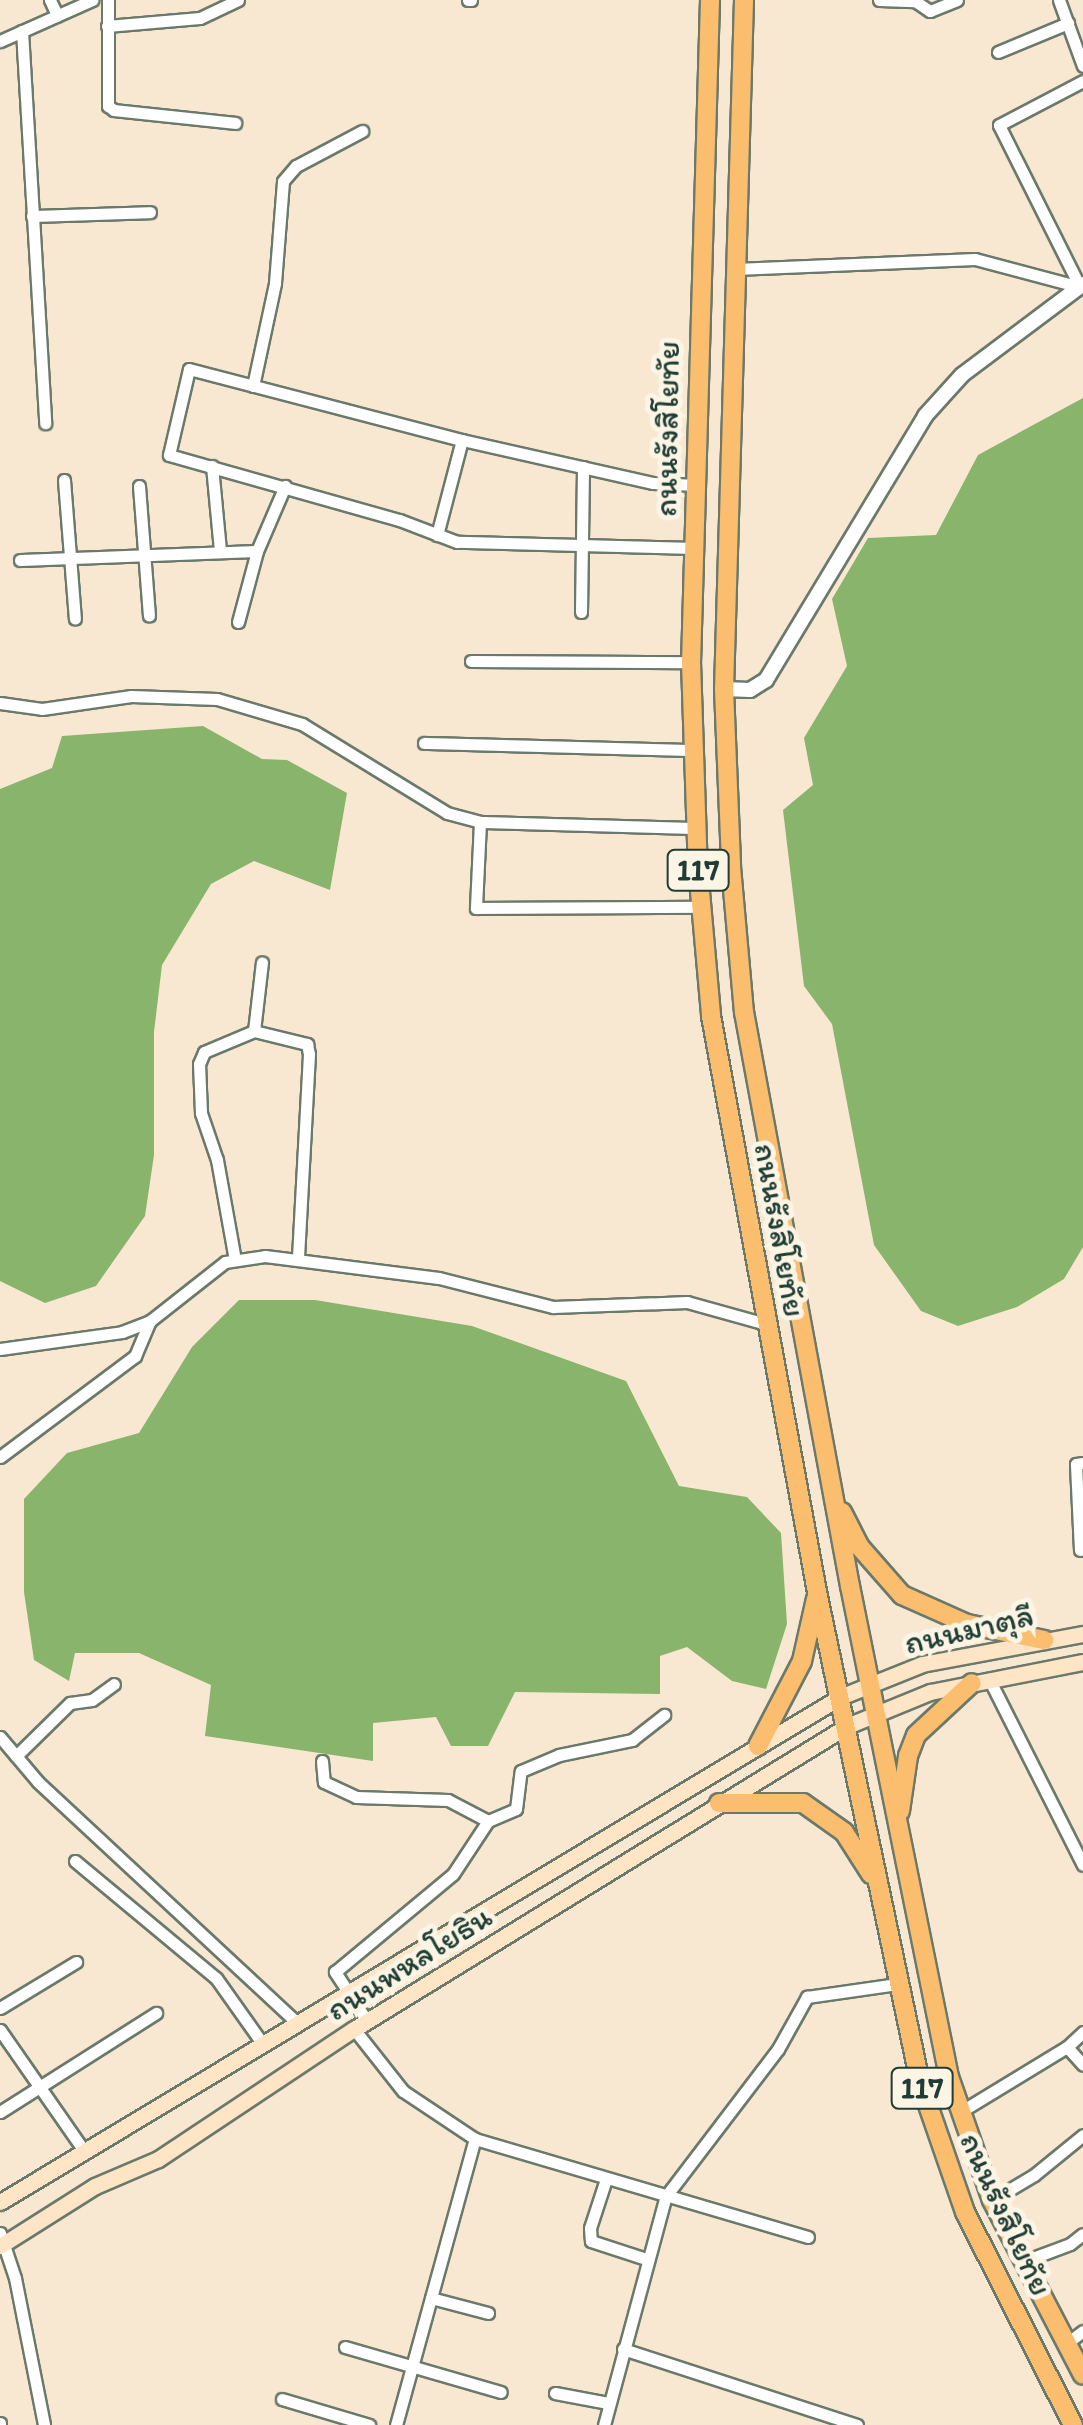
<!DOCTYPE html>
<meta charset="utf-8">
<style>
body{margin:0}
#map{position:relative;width:1083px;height:2425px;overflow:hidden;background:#f8e8d1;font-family:Itim,"Playpen Sans Thai",sans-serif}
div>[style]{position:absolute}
.forest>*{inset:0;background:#89b46c}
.roads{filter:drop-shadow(2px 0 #6b796b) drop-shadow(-2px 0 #6b796b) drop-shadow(0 2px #6b796b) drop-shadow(0 -2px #6b796b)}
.minor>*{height:11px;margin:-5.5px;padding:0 5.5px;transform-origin:5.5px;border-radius:5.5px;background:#fff}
.tertiary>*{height:14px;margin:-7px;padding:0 7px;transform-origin:7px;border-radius:7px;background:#fff}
.secondary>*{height:15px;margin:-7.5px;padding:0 7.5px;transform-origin:7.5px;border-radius:7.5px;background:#fde5c5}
.primary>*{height:18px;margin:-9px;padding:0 9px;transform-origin:9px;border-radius:9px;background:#fbbd6e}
span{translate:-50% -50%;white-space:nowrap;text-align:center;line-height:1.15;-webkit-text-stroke:10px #fcf5e5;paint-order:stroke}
.shield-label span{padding:2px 8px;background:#fcf5e5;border:2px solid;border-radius:8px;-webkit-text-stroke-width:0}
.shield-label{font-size:30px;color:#1f3d34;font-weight:700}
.street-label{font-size:32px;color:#1f3d34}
</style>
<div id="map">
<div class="forest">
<div style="clip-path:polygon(1083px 398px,1083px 1247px,1064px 1279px,1017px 1307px,958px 1326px,921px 1311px,874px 1245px,832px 1024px,804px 986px,783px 810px,813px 785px,804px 738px,847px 666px,832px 599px,868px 538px,936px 535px,978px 455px)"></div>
<div style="clip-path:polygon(203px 726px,262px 759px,287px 760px,347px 793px,330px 890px,254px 861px,211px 884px,162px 965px,154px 1032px,154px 1155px,145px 1216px,96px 1286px,45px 1303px,0 1281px,0 789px,52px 768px,62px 736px)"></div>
<div style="clip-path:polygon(239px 1300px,315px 1300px,472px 1326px,626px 1381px,679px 1486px,747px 1497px,781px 1533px,787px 1624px,766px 1689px,732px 1681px,687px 1647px,660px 1656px,660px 1694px,515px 1692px,488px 1746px,451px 1746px,436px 1717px,373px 1723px,373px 1761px,205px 1736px,211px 1685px,139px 1653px,75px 1653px,69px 1681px,34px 1660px,24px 1592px,24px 1499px,67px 1453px,139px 1433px,192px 1347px)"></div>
</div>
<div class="roads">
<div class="minor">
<div style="left:50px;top:0;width:17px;rotate:65deg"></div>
<div style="left:108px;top:0;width:106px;rotate:90deg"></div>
<div style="left:108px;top:106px;width:7px;rotate:34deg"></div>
<div style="left:114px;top:110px;width:122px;rotate:6.1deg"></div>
<div style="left:468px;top:0;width:3px"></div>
<div style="left:879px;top:0;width:36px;rotate:2deg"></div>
<div style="left:915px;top:1px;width:18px;rotate:34deg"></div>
<div style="left:930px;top:11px;width:29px;rotate:-22deg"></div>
<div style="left:1059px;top:0;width:70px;rotate:70deg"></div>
<div style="left:107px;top:26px;width:93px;rotate:-4.9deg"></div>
<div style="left:200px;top:18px;width:42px;rotate:-25.3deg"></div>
<div style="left:22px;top:31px;width:393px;rotate:86.6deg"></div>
<div style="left:0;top:41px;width:101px;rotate:-24deg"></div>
<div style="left:998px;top:52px;width:76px;rotate:-22.5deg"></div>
<div style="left:32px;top:216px;width:118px;rotate:-1.9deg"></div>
<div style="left:735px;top:269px;width:240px;rotate:-2.4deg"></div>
<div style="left:975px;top:259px;width:109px;rotate:14.9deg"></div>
<div style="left:1080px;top:287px;width:181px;rotate:-116.6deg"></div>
<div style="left:999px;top:125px;width:95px;rotate:-27.6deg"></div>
<div style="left:253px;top:386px;width:105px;rotate:-77.9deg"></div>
<div style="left:275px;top:283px;width:102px;rotate:-85.5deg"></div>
<div style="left:283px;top:181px;width:20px;rotate:-49deg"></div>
<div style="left:296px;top:166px;width:75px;rotate:-27.9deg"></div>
<div style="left:212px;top:466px;width:85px;rotate:84.6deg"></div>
<div style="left:64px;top:480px;width:139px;rotate:85.5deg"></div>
<div style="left:139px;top:486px;width:130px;rotate:85.6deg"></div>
<div style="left:437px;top:535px;width:98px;rotate:-75.3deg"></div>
<div style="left:694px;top:548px;width:237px;rotate:-178.5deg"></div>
<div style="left:457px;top:542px;width:62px;rotate:-159.2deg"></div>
<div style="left:399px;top:520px;width:239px;rotate:-164.2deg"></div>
<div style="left:169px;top:455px;width:88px;rotate:-76.9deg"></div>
<div style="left:189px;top:369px;width:282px;rotate:14.6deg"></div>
<div style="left:462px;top:440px;width:196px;rotate:12.7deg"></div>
<div style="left:653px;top:483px;width:43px;rotate:2.7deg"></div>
<div style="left:20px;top:560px;width:237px;rotate:-2.2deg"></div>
<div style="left:581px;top:612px;width:145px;rotate:-89.2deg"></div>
<div style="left:238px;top:622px;width:73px;rotate:-75deg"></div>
<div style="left:257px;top:551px;width:71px;rotate:-66.7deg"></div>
<div style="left:471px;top:661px;width:220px;rotate:0.3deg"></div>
<div style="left:0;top:703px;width:42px;rotate:8.1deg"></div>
<div style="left:42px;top:709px;width:90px;rotate:-8.3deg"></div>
<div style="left:131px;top:696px;width:86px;rotate:2deg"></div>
<div style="left:217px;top:699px;width:89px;rotate:16.4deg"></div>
<div style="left:302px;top:724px;width:170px;rotate:31.5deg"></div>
<div style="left:447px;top:813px;width:34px;rotate:15deg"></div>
<div style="left:480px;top:822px;width:216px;rotate:1.6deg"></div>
<div style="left:424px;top:743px;width:269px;rotate:1.5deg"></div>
<div style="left:480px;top:822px;width:86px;rotate:92.7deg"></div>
<div style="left:476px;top:908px;width:226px;rotate:-0.3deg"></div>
<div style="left:254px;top:1031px;width:69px;rotate:-83.4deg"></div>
<div style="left:235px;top:1260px;width:102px;rotate:-100.2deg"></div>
<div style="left:217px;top:1160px;width:50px;rotate:-108.8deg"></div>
<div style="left:201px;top:1113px;width:49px;rotate:-92.3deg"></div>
<div style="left:199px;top:1064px;width:13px;rotate:-67deg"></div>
<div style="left:204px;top:1052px;width:54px;rotate:-22.8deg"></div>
<div style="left:254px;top:1031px;width:55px;rotate:13.8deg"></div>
<div style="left:307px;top:1044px;width:10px;rotate:79deg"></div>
<div style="left:309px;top:1054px;width:206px;rotate:93.1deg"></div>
<div style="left:0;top:1349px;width:123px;rotate:-7.9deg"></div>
<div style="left:122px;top:1332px;width:30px;rotate:-21deg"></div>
<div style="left:150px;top:1321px;width:95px;rotate:-38.2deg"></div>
<div style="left:225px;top:1262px;width:40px;rotate:-8.5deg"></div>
<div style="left:265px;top:1256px;width:175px;rotate:7.2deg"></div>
<div style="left:439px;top:1278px;width:118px;rotate:14.3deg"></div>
<div style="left:553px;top:1307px;width:134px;rotate:-2.1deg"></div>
<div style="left:687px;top:1302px;width:82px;rotate:15.6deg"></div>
<div style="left:0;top:1457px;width:169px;rotate:-36.8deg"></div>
<div style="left:135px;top:1356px;width:38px;rotate:-67deg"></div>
<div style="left:1080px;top:1550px;width:86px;rotate:-92.7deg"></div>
<div style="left:1076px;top:1464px;width:7px;rotate:-8deg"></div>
<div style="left:989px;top:1679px;width:208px;rotate:63.2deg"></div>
<div style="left:0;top:1737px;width:59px;rotate:49.8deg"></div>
<div style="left:38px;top:1782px;width:354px;rotate:42.9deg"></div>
<div style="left:16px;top:1756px;width:76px;rotate:-44.5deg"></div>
<div style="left:70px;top:1703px;width:22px;rotate:-8deg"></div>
<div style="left:92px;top:1700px;width:27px;rotate:-36deg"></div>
<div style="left:322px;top:1761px;width:21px;rotate:85deg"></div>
<div style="left:324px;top:1782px;width:35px;rotate:25deg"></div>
<div style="left:356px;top:1797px;width:92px;rotate:1.9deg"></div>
<div style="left:448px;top:1800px;width:45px;rotate:27.7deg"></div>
<div style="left:75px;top:1861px;width:183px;rotate:39.7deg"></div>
<div style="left:216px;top:1978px;width:80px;rotate:54.7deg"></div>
<div style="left:0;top:2008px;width:89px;rotate:-31.2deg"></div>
<div style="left:367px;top:2021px;width:59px;rotate:-123.1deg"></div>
<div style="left:335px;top:1972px;width:153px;rotate:-39.7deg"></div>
<div style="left:453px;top:1874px;width:64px;rotate:-56.6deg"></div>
<div style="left:488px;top:1821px;width:30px;rotate:-23deg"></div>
<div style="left:516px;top:1809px;width:38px;rotate:-83deg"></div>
<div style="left:521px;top:1771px;width:41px;rotate:-22.8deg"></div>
<div style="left:559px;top:1755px;width:75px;rotate:-11.6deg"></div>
<div style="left:632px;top:1740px;width:41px;rotate:-38deg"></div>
<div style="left:354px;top:2029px;width:79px;rotate:51.7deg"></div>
<div style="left:403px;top:2091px;width:87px;rotate:33.7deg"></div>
<div style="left:475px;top:2139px;width:347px;rotate:16.4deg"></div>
<div style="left:0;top:2030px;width:147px;rotate:55.2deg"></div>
<div style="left:1067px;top:2047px;width:24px;rotate:48deg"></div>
<div style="left:0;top:2112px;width:185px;rotate:-32.4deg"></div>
<div style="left:960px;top:2112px;width:125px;rotate:-31.3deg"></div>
<div style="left:1067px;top:2047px;width:22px;rotate:-43deg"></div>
<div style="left:606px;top:2179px;width:52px;rotate:108.1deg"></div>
<div style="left:590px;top:2228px;width:13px;rotate:86deg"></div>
<div style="left:591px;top:2241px;width:58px;rotate:18.1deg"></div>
<div style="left:992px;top:2200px;width:49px;rotate:-30.8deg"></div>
<div style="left:1034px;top:2175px;width:63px;rotate:-39.2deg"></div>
<div style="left:0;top:2233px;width:47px;rotate:71.6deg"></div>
<div style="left:15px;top:2278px;width:150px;rotate:78.8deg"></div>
<div style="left:1022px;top:2262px;width:51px;rotate:-20.6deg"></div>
<div style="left:1070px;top:2244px;width:16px;rotate:-38deg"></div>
<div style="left:431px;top:2298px;width:59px;rotate:14.7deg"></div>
<div style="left:1067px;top:2343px;width:20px;rotate:-37deg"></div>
<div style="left:345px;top:2347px;width:162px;rotate:16.1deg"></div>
<div style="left:623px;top:2349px;width:246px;rotate:18deg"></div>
<div style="left:555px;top:2393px;width:54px;rotate:10.7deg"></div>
<div style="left:282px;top:2399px;width:91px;rotate:16.6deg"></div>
<div style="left:0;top:2423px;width:2px;rotate:90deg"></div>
<div style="left:396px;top:2425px;width:297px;rotate:-74.6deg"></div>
<div style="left:604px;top:2425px;width:237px;rotate:-74.9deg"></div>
<div style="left:666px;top:2196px;width:185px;rotate:-52.7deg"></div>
<div style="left:778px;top:2049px;width:60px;rotate:-60.9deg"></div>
<div style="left:807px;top:1997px;width:91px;rotate:-8.2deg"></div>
</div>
<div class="tertiary">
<div style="left:724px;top:689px;width:26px;rotate:2deg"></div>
<div style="left:750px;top:690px;width:19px;rotate:-32deg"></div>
<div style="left:766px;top:680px;width:308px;rotate:-58.9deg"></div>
<div style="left:925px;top:416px;width:55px;rotate:-47.9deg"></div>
<div style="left:962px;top:375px;width:151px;rotate:-36.9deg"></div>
</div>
<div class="secondary">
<div style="left:0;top:2202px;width:980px;rotate:-31.01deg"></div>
<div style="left:840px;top:1697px;width:88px;rotate:-21.9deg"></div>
<div style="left:922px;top:1664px;width:164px;rotate:-10.6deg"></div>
<div style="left:0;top:2246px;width:112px;rotate:-32.3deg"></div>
<div style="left:95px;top:2186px;width:69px;rotate:-23.2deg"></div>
<div style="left:158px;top:2159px;width:235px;rotate:-33.6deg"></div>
<div style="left:354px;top:2029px;width:579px;rotate:-31.58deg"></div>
<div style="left:847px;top:1726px;width:90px;rotate:-22.3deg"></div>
<div style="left:930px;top:1692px;width:156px;rotate:-11.1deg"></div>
</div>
<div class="primary">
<div style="left:710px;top:0;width:662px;rotate:91.64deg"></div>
<div style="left:691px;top:662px;width:207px;rotate:88.1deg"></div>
<div style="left:698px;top:869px;width:148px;rotate:84.9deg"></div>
<div style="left:711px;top:1016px;width:586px;rotate:79.57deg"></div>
<div style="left:817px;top:1592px;width:501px;rotate:78.13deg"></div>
<div style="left:920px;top:2082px;width:138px;rotate:70.9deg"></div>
<div style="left:965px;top:2212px;width:239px;rotate:63.1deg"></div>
<div style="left:744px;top:0;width:689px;rotate:91.66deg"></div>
<div style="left:724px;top:689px;width:178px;rotate:87.7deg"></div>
<div style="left:731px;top:867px;width:146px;rotate:84.9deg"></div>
<div style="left:744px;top:1012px;width:584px;rotate:79.54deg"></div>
<div style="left:850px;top:1586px;width:498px;rotate:78.6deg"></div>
<div style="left:948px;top:2074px;width:133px;rotate:70.8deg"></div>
<div style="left:992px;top:2200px;width:197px;rotate:62.5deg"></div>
<div style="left:842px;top:1512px;width:38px;rotate:63deg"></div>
<div style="left:859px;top:1546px;width:65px;rotate:48.7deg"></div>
<div style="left:902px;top:1595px;width:71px;rotate:24deg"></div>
<div style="left:967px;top:1624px;width:79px;rotate:11.7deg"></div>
<div style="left:758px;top:1746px;width:96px;rotate:-62.6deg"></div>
<div style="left:802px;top:1661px;width:64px;rotate:-77.3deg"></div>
<div style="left:719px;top:1803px;width:84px"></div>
<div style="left:803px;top:1803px;width:50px;rotate:35.3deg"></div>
<div style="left:844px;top:1832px;width:50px;rotate:57.3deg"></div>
<div style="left:900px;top:1811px;width:56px;rotate:-81.7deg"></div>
<div style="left:908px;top:1756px;width:22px;rotate:-69deg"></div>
<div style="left:916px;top:1735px;width:76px;rotate:-42.9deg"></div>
</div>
</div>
<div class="shield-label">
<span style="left:698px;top:870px">117</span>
<span style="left:922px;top:2088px">117</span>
</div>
<div class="street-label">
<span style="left:667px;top:429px;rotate:-89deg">ถนนรังสิโยทัย</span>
<span style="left:780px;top:1230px;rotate:80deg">ถนนรังสิโยทัย</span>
<span style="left:969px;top:1629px;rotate:-13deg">ถนนมาตุลี</span>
<span style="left:409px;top:1963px;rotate:-32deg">ถนนพหลโยธิน</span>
<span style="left:1006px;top:2214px;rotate:65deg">ถนนรังสิโยทัย</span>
</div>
</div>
